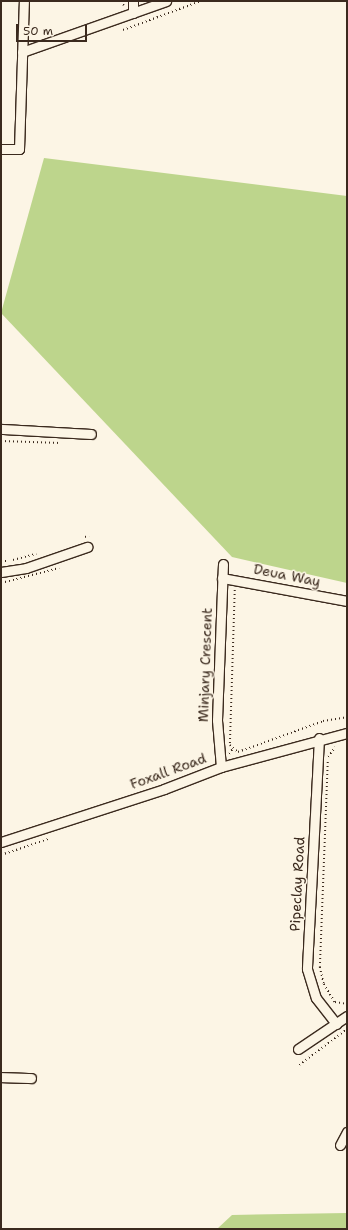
<!DOCTYPE html>
<style>
body{margin:0}
#map{position:relative;width:348px;height:1230px;overflow:hidden;background:#fcf5e5;font-family:"Shantell Sans",sans-serif}
div>[style]{position:absolute}
.green>*{inset:0;background:#bdd58c}
.path>*{height:1.5px;margin-top:-0.75px;transform-origin:0;background:repeating-linear-gradient(90deg,#3b2a1e 0 1px,transparent 0 4px)}
.roads{filter:drop-shadow(1px 0 #3b2a1e) drop-shadow(-1px 0 #3b2a1e) drop-shadow(0 1px #3b2a1e) drop-shadow(0 -1px #3b2a1e)}
.minor>*{height:9px;margin:-4.5px;padding:0 4.5px;transform-origin:4.5px;border-radius:4.5px;background:#fcf5e5}
span{translate:-50% -50%;white-space:nowrap;text-align:center;line-height:1.15;-webkit-text-stroke:3px #fcf5e5;paint-order:stroke}
.street-label{font-size:14px;color:#3b2a1e}
.frame{position:absolute;inset:0;border:2px solid #3b2a1e;pointer-events:none}
.scale{position:absolute;left:16px;top:24px;width:71px;height:18px;box-sizing:border-box;border:2px solid #3b2a1e;border-top:0;padding-left:5px;font-size:12px;line-height:14px;white-space:nowrap;color:#3b2a1e;-webkit-text-stroke:3px #fcf5e5;paint-order:stroke}
</style>
<div id="map">
<div class="green">
<div style="clip-path:polygon(44px 158px,347px 196px,347px 583px,232px 557px,1px 313px)"></div>
<div style="clip-path:polygon(347px 1213px,347px 1229px,217px 1229px,232px 1215px)"></div>
</div>
<div class="path">
<div style="left:122px;top:1px;width:5px;rotate:68deg"></div>
<div style="left:123px;top:30px;width:83px;rotate:-20.4deg"></div>
<div style="left:1px;top:441px;width:60px;rotate:1.9deg"></div>
<div style="left:85px;top:537px;width:4px;rotate:-14deg"></div>
<div style="left:13px;top:560px;width:24px;rotate:-15deg"></div>
<div style="left:1px;top:561px;width:6px"></div>
<div style="left:1px;top:583px;width:60px;rotate:-14.5deg"></div>
<div style="left:235px;top:590px;width:155px;rotate:91.8deg"></div>
<div style="left:230px;top:745px;width:11px;rotate:41deg"></div>
<div style="left:238px;top:752px;width:90px;rotate:-20deg"></div>
<div style="left:323px;top:721px;width:24px;rotate:-9deg"></div>
<div style="left:229px;top:754px;width:7px;rotate:-56deg"></div>
<div style="left:328px;top:757px;width:12px;rotate:-55deg"></div>
<div style="left:328px;top:762px;width:205px;rotate:92.2deg"></div>
<div style="left:320px;top:967px;width:17px;rotate:77deg"></div>
<div style="left:324px;top:984px;width:21px;rotate:59deg"></div>
<div style="left:335px;top:1002px;width:12px;rotate:9deg"></div>
<div style="left:1px;top:855px;width:50px;rotate:-18.8deg"></div>
<div style="left:299px;top:1065px;width:60px;rotate:-36.9deg"></div>
</div>
<div class="roads">
<div class="minor">
<div style="left:133px;top:13px;width:12px;rotate:-90deg"></div>
<div style="left:22px;top:52px;width:153px;rotate:-19.5deg"></div>
<div style="left:1px;top:149px;width:18px"></div>
<div style="left:19px;top:149px;width:148px;rotate:-88.1deg"></div>
<div style="left:1px;top:429px;width:90px;rotate:3.2deg"></div>
<div style="left:1px;top:572px;width:25px;rotate:-9deg"></div>
<div style="left:26px;top:568px;width:65px;rotate:-19deg"></div>
<div style="left:222px;top:578px;width:127px;rotate:10.4deg"></div>
<div style="left:319px;top:738px;width:231px;rotate:93deg"></div>
<div style="left:307px;top:969px;width:30px;rotate:73deg"></div>
<div style="left:316px;top:998px;width:33px;rotate:52deg"></div>
<div style="left:221px;top:767px;width:47px;rotate:-94.9deg"></div>
<div style="left:217px;top:720px;width:156px;rotate:-87.8deg"></div>
<div style="left:1px;top:842px;width:171px;rotate:-18deg"></div>
<div style="left:164px;top:789px;width:61px;rotate:-21.1deg"></div>
<div style="left:221px;top:767px;width:131px;rotate:-15.1deg"></div>
<div style="left:298px;top:1049px;width:59px;rotate:-34deg"></div>
<div style="left:1px;top:1077px;width:30px;rotate:2deg"></div>
<div style="left:340px;top:1145px;width:15px;rotate:-62deg"></div>
</div>
</div>
<div class="street-label">
<span style="left:287px;top:575px;rotate:11deg">Deua Way</span>
<span style="left:205px;top:665px;rotate:-88deg">Minjary Crescent</span>
<span style="left:168px;top:771px;rotate:-20deg">Foxall Road</span>
<span style="left:297px;top:884px;rotate:-87deg">Pipeclay Road</span>
</div>
<div class="frame"></div>
<div class="scale">50 m</div>
</div>
